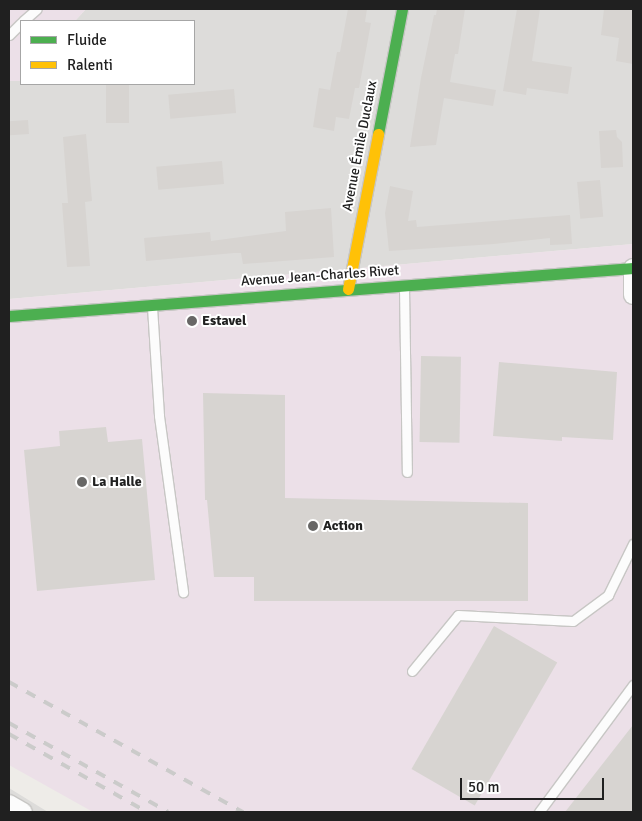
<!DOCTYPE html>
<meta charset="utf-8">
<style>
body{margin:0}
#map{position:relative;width:642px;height:821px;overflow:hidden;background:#eeece8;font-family:Signika,sans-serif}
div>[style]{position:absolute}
.residential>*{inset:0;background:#dddcda}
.industrial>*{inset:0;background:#ece0e8}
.building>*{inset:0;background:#d7d4d1;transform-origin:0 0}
.roads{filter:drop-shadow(1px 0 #c7c6c4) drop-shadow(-1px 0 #c7c6c4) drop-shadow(0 1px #c7c6c4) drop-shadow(0 -1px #c7c6c4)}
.lane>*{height:9px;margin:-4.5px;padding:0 4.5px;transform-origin:4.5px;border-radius:4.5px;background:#fcfcfc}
.street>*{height:18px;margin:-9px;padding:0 9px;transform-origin:9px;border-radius:9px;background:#fcfcfc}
.fast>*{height:11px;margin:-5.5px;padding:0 5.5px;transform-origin:5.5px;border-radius:5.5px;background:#4caf50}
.slow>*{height:11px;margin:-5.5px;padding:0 5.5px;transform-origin:5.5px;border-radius:5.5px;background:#ffc107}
.rail>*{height:4px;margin-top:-2px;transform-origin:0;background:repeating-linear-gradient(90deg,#cbcbca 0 10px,transparent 0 20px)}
.dots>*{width:14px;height:14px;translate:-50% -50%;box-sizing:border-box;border:2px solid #fff;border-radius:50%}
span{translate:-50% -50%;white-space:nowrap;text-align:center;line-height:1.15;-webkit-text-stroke:4px #fff;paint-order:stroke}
.street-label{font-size:14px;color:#202020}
.poi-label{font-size:14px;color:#202020;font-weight:700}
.left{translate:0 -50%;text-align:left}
.frame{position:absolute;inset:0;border:10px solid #202020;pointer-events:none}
.legend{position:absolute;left:20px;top:20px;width:175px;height:65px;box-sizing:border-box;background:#fff;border:1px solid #a6a6a6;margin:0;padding:6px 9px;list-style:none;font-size:15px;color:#202020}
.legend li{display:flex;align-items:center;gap:10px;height:25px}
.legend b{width:25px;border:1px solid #a6a6a6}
.scale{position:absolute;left:460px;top:778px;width:144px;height:22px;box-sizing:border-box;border:2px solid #202020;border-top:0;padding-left:6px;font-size:15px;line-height:18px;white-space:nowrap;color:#202020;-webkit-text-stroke:4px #fff;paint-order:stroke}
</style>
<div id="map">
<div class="residential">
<div style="clip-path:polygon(86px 9px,633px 9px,633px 244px,9px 299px,9px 81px,21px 81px,21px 84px,194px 84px,194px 21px,75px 21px)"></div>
<div style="clip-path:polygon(9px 788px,48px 812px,9px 812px)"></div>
</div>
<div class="industrial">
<div style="clip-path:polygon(9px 9px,86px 9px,75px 21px,21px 21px,21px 81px,9px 81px)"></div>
<div style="clip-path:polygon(633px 244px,633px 812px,93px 812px,9px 765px,9px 299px)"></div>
</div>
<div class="building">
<div style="clip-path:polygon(348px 9px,367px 9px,365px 22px,371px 23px,359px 88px,355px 88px,349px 119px,336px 117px,334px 131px,313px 127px,319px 88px,330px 90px,337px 52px,340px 52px)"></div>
<div style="clip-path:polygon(437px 9px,465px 9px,458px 54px,455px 54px,450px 82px,496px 90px,493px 106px,444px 98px,436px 145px,410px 147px,421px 78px,434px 15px,436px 15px)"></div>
<div style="clip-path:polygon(517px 9px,540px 9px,532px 61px,572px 67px,568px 94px,527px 88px,526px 95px,503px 91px)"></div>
<div style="clip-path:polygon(604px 9px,633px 9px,633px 64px,616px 61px,619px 38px,601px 35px)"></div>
<div style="left:106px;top:84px;width:23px;height:39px"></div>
<div style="left:234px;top:89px;width:24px;height:66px;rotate:85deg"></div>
<div style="left:28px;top:120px;width:14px;height:19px;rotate:86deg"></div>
<div style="clip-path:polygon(616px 130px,617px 137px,622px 142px,623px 167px,601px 168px,599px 131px)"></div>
<div style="clip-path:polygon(86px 134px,92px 201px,85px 202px,90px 266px,67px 267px,62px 203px,68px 203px,63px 137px)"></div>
<div style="left:222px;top:161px;width:23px;height:66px;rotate:85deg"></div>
<div style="left:600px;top:180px;width:37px;height:23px;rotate:85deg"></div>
<div style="clip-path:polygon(390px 186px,413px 191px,408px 221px,416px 220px,417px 227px,570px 215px,572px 244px,550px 245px,550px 238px,494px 244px,389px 251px,385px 213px)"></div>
<div style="clip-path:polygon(331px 208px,334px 257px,243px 264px,241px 253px,234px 253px,146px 261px,144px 238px,210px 232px,211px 241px,286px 231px,285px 212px)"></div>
<div style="left:421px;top:356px;width:40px;height:86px;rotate:1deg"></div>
<div style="clip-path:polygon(499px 362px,617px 372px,613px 440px,562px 437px,562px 441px,493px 436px)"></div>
<div style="clip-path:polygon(203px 393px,285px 395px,285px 498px,528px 503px,528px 601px,254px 601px,254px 577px,214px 577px,207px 500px,205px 500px)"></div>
<div style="clip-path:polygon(106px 427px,108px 442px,142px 439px,155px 580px,37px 591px,24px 450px,60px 446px,59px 431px)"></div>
<div style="left:494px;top:626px;width:73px;height:165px;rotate:30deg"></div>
<div style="clip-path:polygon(633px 725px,633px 812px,565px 812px)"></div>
</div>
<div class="roads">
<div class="lane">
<div style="left:23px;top:21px;width:18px;rotate:-41deg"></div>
<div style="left:9px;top:35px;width:17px;rotate:-45deg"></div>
<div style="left:404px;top:288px;width:184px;rotate:89.1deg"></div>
<div style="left:152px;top:307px;width:109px;rotate:86.3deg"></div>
<div style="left:159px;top:416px;width:178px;rotate:82.2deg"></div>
<div style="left:412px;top:671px;width:72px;rotate:-50.6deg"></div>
<div style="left:458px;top:615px;width:115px;rotate:3deg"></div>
<div style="left:573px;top:621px;width:44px;rotate:-36.6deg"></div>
<div style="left:608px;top:595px;width:57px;rotate:-63.9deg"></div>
<div style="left:539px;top:812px;width:158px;rotate:-53.5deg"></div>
</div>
<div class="street">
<div style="left:633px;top:268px;width:27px;rotate:90deg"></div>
<div style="left:9px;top:804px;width:16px;rotate:30deg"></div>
</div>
<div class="fast">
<div style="left:378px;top:134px;width:127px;rotate:-79.1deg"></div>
<div style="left:9px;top:316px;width:626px;rotate:-4.4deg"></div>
</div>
<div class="slow">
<div style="left:348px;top:289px;width:158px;rotate:-79deg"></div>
</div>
</div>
<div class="rail">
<div style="left:9px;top:682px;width:268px;rotate:29.1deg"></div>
<div style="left:9px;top:723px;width:182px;rotate:29.2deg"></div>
<div style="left:9px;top:734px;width:159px;rotate:29.5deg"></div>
</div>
<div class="dots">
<div style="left:192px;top:321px;background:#686766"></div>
<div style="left:82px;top:482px;background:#686766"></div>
<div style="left:313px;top:526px;background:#686766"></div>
</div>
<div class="street-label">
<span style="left:360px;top:146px;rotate:-79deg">Avenue Émile Duclaux</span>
<span style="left:320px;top:276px;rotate:-4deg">Avenue Jean-Charles Rivet</span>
</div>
<div class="poi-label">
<span class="left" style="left:202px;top:321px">Estavel</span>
<span class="left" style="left:92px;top:482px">La Halle</span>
<span class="left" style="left:323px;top:526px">Action</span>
</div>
<div class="frame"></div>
<ul class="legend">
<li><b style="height:6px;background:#4caf50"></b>Fluide</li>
<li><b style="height:6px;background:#ffc107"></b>Ralenti</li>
</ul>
<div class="scale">50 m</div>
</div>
